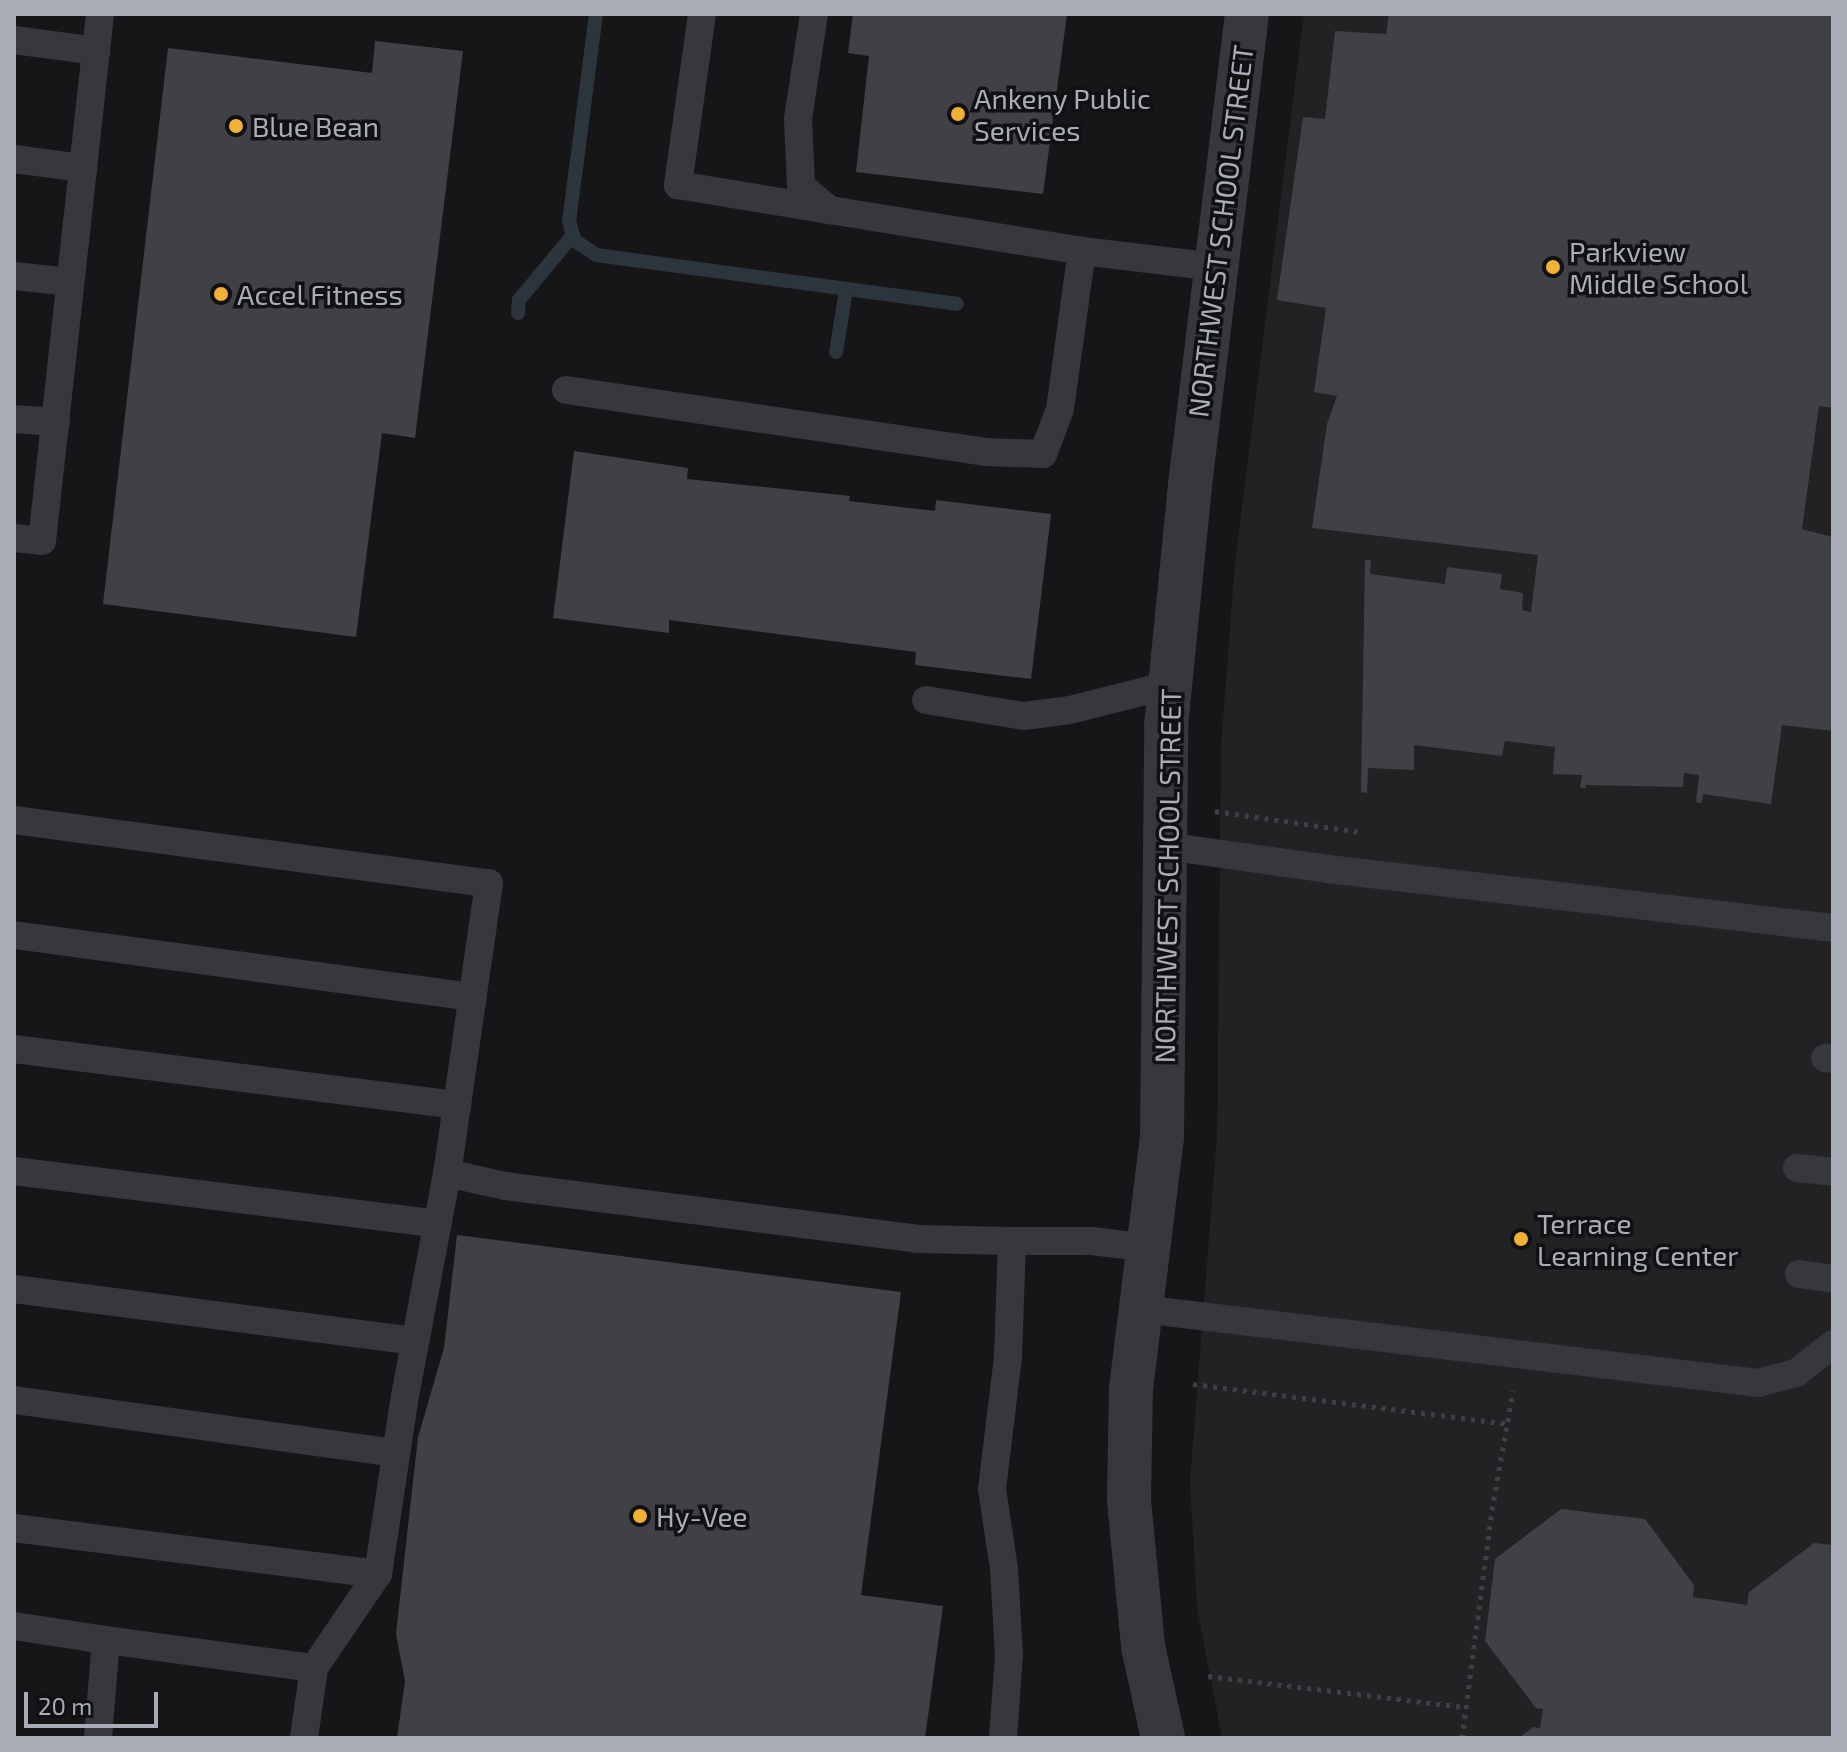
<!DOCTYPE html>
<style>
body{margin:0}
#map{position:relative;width:1847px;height:1752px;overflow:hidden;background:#161618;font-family:"Exo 2",sans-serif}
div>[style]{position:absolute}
.built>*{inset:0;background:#222225}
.stream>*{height:14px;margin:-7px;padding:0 7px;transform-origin:7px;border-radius:7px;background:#2c353c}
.building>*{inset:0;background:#404145}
.path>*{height:5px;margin-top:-2.5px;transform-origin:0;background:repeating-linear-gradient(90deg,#3d3f44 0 4px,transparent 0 10px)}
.service>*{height:28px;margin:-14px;padding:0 14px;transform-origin:14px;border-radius:14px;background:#37383d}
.minor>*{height:44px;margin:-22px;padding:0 22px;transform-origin:22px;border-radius:22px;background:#37383d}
.dots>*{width:22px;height:22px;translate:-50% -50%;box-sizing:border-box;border:4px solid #111113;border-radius:50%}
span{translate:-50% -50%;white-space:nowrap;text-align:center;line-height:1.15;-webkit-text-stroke:7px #111113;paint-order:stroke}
.poi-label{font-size:28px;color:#a8adb8}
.left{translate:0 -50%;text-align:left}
.street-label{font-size:28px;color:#a8adb8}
.frame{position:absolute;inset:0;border:16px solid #a8adb8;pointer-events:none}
.scale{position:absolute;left:24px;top:1692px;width:134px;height:36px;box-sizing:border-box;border:4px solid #a8adb8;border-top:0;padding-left:10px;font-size:24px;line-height:28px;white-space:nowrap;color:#a8adb8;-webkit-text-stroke:6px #111113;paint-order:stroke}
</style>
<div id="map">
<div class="built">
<div style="clip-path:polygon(1304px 14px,1833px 14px,1833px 1738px,1222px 1738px,1197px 1607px,1190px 1481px,1217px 1136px,1221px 746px,1235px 563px)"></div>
</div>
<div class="stream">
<div style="left:596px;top:14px;width:209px;rotate:97.4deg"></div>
<div style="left:569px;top:221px;width:20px;rotate:75deg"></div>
<div style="left:574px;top:240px;width:27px;rotate:34deg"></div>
<div style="left:596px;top:255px;width:364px;rotate:7.7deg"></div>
<div style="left:518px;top:313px;width:13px;rotate:-86deg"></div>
<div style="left:519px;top:300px;width:85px;rotate:-50.3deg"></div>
<div style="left:836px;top:352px;width:63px;rotate:-80.8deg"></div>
</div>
<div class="building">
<div style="clip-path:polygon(853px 14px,1067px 14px,1043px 194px,856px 172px,869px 56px,848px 53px)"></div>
<div style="clip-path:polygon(1389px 14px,1833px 14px,1833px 408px,1819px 406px,1802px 529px,1833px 537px,1833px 731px,1782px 725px,1771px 804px,1703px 794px,1702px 803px,1696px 802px,1699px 775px,1684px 773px,1683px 787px,1586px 785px,1585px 788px,1580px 788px,1582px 775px,1553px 774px,1555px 747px,1505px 741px,1502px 756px,1414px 745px,1414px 770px,1368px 768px,1367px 793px,1361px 792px,1365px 560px,1371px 560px,1370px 574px,1445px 584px,1447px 567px,1502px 574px,1500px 589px,1523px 593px,1522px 610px,1531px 612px,1538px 555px,1312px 528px,1327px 424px,1337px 396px,1314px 392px,1326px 308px,1277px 300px,1303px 117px,1325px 119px,1335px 31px,1386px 34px)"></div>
<div style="clip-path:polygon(375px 41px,463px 51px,415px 438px,382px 433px,356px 637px,103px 604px,168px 48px,372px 73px)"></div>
<div style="clip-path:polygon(574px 451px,688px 468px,687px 479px,850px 496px,849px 501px,935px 511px,936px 500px,1051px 514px,1031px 679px,915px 665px,916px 652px,669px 620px,669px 633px,553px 618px)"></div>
<div style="clip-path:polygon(457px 1235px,901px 1292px,861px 1595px,943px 1606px,925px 1738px,397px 1738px,405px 1681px,396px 1634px,418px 1437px,444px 1348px)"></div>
<div style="clip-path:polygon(1561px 1509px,1645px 1519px,1694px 1585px,1693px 1597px,1747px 1605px,1749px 1592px,1814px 1543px,1833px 1545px,1833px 1738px,1519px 1738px,1533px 1727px,1540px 1728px,1543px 1709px,1536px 1708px,1485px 1641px,1495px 1559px)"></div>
</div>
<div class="path">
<div style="left:1215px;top:811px;width:147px;rotate:8.2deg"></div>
<div style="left:1193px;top:1384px;width:319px;rotate:7.2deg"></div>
<div style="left:1208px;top:1676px;width:260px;rotate:6.9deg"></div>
<div style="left:1462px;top:1738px;width:230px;rotate:-82.5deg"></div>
<div style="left:1492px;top:1510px;width:121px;rotate:-80deg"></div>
</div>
<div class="service">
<div style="left:702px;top:14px;width:173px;rotate:98deg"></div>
<div style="left:678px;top:185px;width:153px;rotate:9.4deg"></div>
<div style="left:814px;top:14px;width:106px;rotate:98.7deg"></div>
<div style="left:798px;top:119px;width:67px;rotate:87.4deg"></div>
<div style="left:801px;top:186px;width:38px;rotate:40deg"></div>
<div style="left:830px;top:210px;width:255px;rotate:9.2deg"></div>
<div style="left:1082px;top:251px;width:135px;rotate:6.8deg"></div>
<div style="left:14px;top:40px;width:83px;rotate:7.6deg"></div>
<div style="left:14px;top:159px;width:70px;rotate:7.4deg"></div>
<div style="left:14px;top:276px;width:56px;rotate:6.1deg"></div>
<div style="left:566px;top:390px;width:424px;rotate:8.4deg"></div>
<div style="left:985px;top:452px;width:58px;rotate:2deg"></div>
<div style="left:1043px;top:454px;width:48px;rotate:-69.3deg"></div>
<div style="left:1060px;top:409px;width:160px;rotate:-82.1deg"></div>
<div style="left:14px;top:419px;width:42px;rotate:4.1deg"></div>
<div style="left:14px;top:538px;width:28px;rotate:6deg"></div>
<div style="left:42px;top:541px;width:530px;rotate:-83.72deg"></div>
<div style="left:926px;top:700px;width:99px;rotate:9.3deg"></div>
<div style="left:1024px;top:716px;width:46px;rotate:-7.4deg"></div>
<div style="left:1070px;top:710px;width:102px;rotate:-14.2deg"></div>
<div style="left:14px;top:820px;width:479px;rotate:7.6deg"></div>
<div style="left:489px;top:883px;width:293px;rotate:98.2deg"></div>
<div style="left:447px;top:1173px;width:59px;rotate:12.6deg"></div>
<div style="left:505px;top:1186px;width:415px;rotate:7.3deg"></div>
<div style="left:917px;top:1239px;width:95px;rotate:1.2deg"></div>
<div style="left:1165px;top:846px;width:165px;rotate:8deg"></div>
<div style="left:1328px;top:869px;width:508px;rotate:6.66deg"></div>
<div style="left:14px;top:935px;width:463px;rotate:7.7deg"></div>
<div style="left:14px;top:1049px;width:447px;rotate:7.2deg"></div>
<div style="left:1825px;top:1058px;width:8px;rotate:7deg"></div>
<div style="left:1797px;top:1168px;width:36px;rotate:6deg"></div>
<div style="left:14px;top:1171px;width:426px;rotate:7.1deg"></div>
<div style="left:1799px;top:1274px;width:34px;rotate:8deg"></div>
<div style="left:14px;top:1289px;width:403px;rotate:7.4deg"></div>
<div style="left:1141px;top:1309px;width:621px;rotate:6.84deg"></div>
<div style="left:1758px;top:1383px;width:39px;rotate:-15deg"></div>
<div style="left:1796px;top:1373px;width:47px;rotate:-38.1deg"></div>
<div style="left:14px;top:1400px;width:386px;rotate:7.9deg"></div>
<div style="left:14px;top:1528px;width:367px;rotate:7.2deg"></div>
<div style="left:14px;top:1626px;width:93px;rotate:8.7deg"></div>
<div style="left:106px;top:1640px;width:98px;rotate:94.7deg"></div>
<div style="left:106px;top:1640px;width:210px;rotate:7.7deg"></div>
<div style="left:304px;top:1738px;width:71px;rotate:-81.9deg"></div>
<div style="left:314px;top:1668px;width:114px;rotate:-55.8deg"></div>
<div style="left:378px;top:1574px;width:180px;rotate:-81.4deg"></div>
<div style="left:405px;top:1396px;width:227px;rotate:-79.3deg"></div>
<div style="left:1003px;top:1738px;width:83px;rotate:-85.9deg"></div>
<div style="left:1009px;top:1655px;width:86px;rotate:-93.3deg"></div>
<div style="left:1004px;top:1569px;width:81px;rotate:-98.5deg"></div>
<div style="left:992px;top:1489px;width:134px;rotate:-83.1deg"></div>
<div style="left:1008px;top:1356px;width:115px;rotate:-88deg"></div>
<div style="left:1012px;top:1241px;width:80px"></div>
<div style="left:1092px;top:1241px;width:56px;rotate:7.1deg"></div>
</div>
<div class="minor">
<div style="left:1163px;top:1738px;width:94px;rotate:-102.3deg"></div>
<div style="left:1143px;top:1646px;width:147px;rotate:-95.5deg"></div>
<div style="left:1129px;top:1500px;width:111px;rotate:-89deg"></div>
<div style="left:1131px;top:1389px;width:253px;rotate:-83deg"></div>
<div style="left:1162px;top:1138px;width:412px;rotate:-89.4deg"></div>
<div style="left:1166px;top:726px;width:242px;rotate:-84.3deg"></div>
<div style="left:1190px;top:485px;width:474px;rotate:-83.1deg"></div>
</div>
<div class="dots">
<div style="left:958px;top:114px;background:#f2b134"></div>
<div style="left:236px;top:126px;background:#f2b134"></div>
<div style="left:1553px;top:267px;background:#f2b134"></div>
<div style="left:221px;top:294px;background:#f2b134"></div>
<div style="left:1521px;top:1239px;background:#f2b134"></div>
<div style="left:640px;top:1516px;background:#f2b134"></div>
</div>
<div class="poi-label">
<span class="left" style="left:974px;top:114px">Ankeny Public<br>Services</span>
<span class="left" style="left:252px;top:126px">Blue Bean</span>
<span class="left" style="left:1569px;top:267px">Parkview<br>Middle School</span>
<span class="left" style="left:237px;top:294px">Accel Fitness</span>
<span class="left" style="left:1537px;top:1239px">Terrace<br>Learning Center</span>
<span class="left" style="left:656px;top:1516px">Hy-Vee</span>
</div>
<div class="street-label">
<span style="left:1220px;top:231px;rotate:-83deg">NORTHWEST SCHOOL STREET</span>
<span style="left:1167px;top:876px;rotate:-89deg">NORTHWEST SCHOOL STREET</span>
</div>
<div class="frame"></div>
<div class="scale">20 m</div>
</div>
